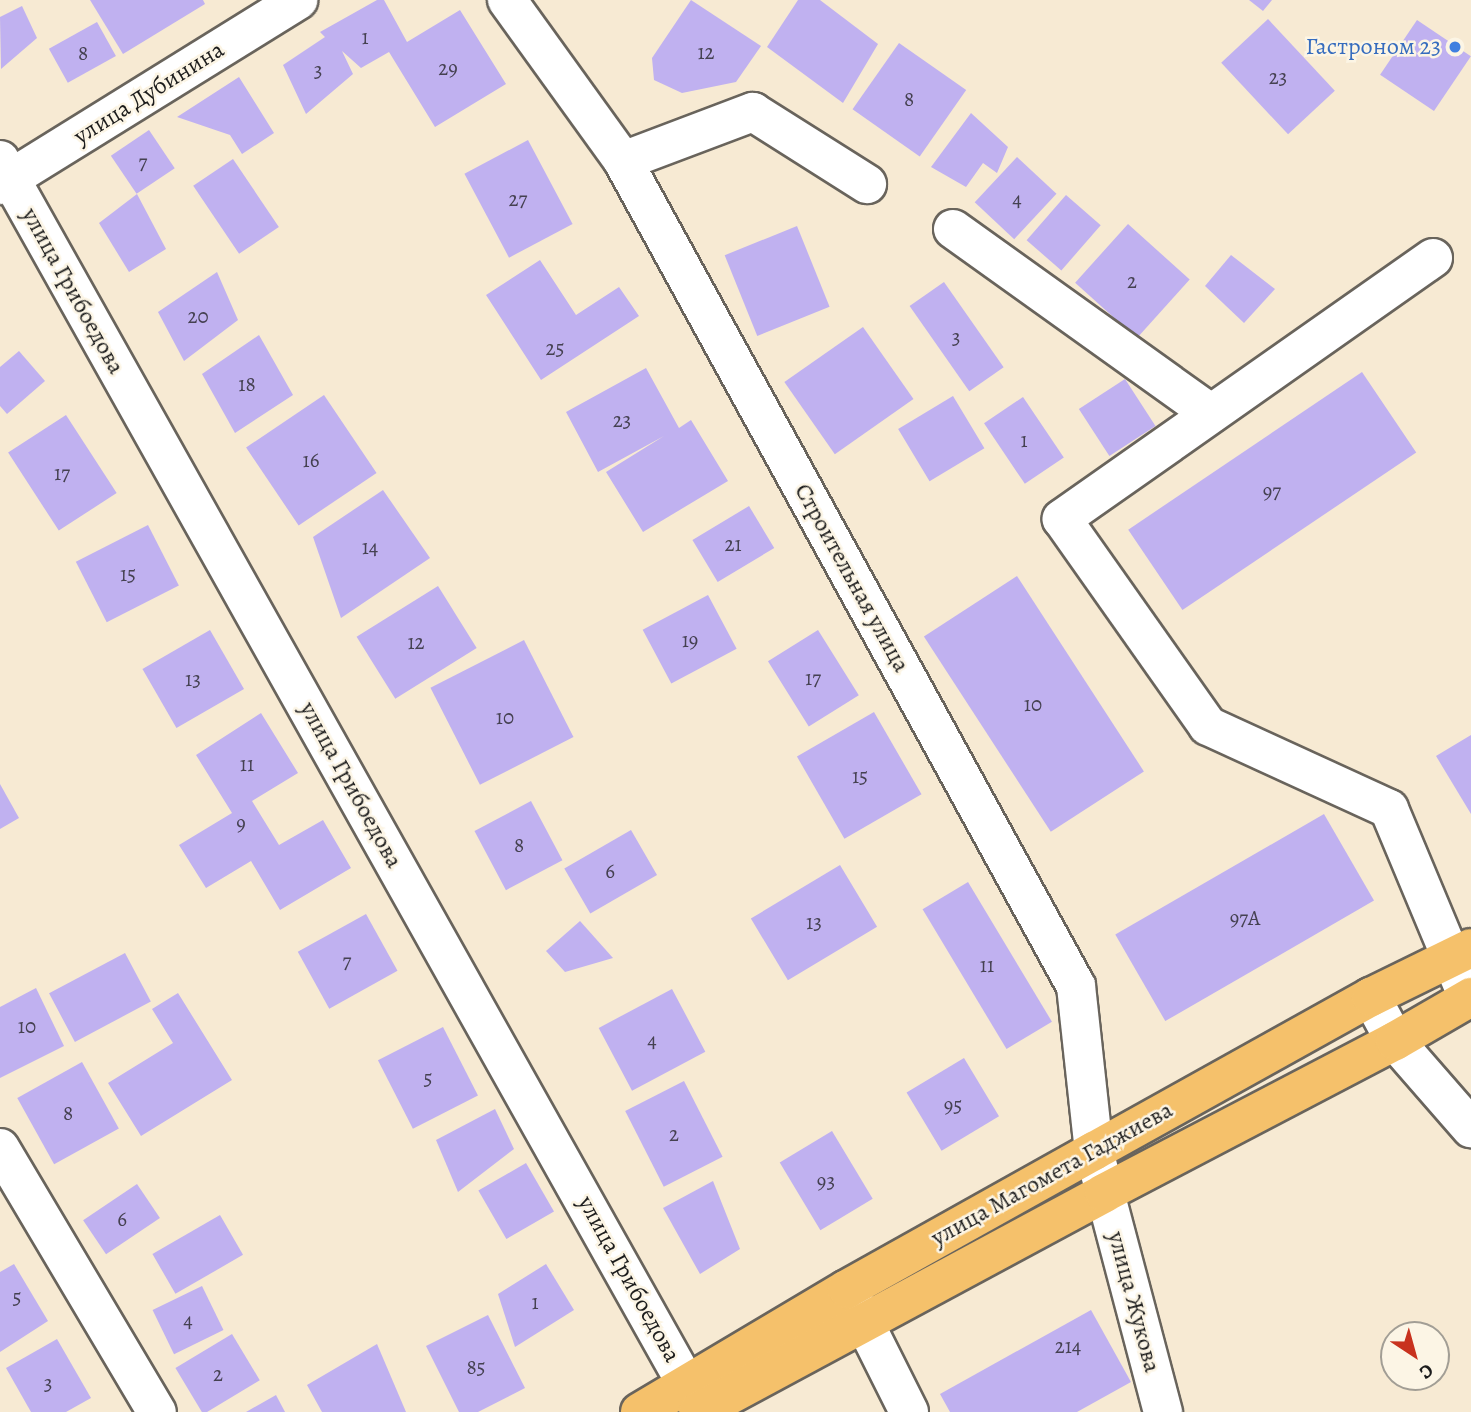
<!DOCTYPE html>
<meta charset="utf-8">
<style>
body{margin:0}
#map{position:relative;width:1471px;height:1412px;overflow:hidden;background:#f7ead3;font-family:Alegreya,serif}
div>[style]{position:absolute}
.building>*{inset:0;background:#c0b1f0;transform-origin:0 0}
.roads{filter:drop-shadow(2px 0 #69645c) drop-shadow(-2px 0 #69645c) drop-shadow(0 2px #69645c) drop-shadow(0 -2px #69645c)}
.minor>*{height:38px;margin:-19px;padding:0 19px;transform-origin:19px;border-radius:19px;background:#fff}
.major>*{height:38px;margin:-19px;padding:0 19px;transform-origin:19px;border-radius:19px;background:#f5c16b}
.dots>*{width:19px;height:19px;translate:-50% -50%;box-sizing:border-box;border:4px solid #fcf5e5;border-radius:50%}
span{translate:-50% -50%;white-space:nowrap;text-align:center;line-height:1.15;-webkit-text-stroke:5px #fcf5e5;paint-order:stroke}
.number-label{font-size:21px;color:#454151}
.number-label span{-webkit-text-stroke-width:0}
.shop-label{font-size:24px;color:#366cbe}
.right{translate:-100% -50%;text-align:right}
.street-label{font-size:24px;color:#1c1c1c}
.north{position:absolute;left:1380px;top:1321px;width:70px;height:70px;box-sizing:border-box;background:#fcf5e5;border:2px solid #a29e95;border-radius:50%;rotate:144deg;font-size:19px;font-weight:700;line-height:28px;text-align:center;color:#1c1c1c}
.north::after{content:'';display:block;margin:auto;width:24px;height:32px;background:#c8321e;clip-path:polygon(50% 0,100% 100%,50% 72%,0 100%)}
</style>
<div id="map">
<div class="building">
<div style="clip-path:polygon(90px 0,203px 0,205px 4px,123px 54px)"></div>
<div style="clip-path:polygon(377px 0,384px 0,407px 42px,460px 10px,506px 84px,435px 127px,389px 52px,361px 68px,342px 51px,353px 74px,306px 114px,283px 65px,325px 37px,320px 32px)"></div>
<div style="clip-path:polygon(691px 0,761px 46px,736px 82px,682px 93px,654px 80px,652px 58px)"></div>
<div style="clip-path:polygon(798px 0,820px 0,878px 44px,843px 103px,767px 47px)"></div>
<div style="clip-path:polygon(1249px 0,1272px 0,1263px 11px)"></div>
<div style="clip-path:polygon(22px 6px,37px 38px,1px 69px,0 17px)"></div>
<div style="left:1268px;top:19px;width:98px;height:64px;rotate:47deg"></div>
<div style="left:1417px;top:20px;width:65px;height:66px;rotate:34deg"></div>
<div style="left:97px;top:22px;width:39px;height:55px;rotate:61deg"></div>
<div style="left:899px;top:43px;width:82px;height:81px;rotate:35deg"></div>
<div style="clip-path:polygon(239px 77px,274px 133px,242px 154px,230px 135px,177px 117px)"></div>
<div style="clip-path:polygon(971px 113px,1008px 147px,997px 173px,983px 163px,966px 187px,931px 167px)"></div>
<div style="left:149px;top:130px;width:46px;height:46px;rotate:56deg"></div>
<div style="left:528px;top:140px;width:95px;height:72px;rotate:62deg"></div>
<div style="left:1017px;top:157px;width:54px;height:62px;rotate:43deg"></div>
<div style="left:233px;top:159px;width:82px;height:48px;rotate:56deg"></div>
<div style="clip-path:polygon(137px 194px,166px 249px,129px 272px,99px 223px)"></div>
<div style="left:1066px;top:195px;width:46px;height:60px;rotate:41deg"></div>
<div style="left:1128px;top:224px;width:83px;height:79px;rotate:42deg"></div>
<div style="left:797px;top:226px;width:87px;height:78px;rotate:68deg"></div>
<div style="clip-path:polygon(1231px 255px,1275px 289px,1244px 323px,1205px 286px)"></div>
<div style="clip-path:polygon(540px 260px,576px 315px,619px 287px,639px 316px,541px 380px,486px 295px)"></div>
<div style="clip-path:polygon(217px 272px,238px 320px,184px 361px,158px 312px)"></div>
<div style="left:944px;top:282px;width:104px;height:42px;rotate:55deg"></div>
<div style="left:863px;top:327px;width:88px;height:96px;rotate:55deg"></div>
<div style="clip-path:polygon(259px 335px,293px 395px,235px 433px,202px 374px)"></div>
<div style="clip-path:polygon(19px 351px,45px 381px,7px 414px,0 406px,0 367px)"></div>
<div style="clip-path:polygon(646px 368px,679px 428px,691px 420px,728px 481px,643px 532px,606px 472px,664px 436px,598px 472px,566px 412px)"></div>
<div style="left:1362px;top:372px;width:97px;height:282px;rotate:56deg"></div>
<div style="left:1125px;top:379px;width:56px;height:55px;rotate:57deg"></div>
<div style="left:324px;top:395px;width:94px;height:94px;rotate:56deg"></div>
<div style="left:953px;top:396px;width:61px;height:64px;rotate:59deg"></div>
<div style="left:1023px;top:397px;width:73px;height:47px;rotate:56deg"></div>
<div style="left:66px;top:415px;width:93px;height:69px;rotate:57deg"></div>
<div style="clip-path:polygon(383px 490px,430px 558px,341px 618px,313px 537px)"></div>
<div style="left:749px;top:506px;width:49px;height:66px;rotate:59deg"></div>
<div style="left:148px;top:525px;width:68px;height:81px;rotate:63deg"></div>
<div style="left:1017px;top:576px;width:233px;height:111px;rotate:57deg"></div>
<div style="left:438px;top:586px;width:73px;height:96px;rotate:58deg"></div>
<div style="left:708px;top:595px;width:61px;height:74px;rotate:62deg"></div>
<div style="left:210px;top:630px;width:68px;height:78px;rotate:60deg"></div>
<div style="left:818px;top:630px;width:77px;height:59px;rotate:58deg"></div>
<div style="left:524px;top:640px;width:109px;height:105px;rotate:63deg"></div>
<div style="left:874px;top:712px;width:95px;height:89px;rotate:60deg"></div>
<div style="clip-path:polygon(261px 713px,298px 773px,252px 801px,279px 845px,323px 820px,351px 868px,280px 910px,251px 861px,206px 888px,179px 845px,232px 813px,196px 755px)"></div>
<div style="clip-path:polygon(1471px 735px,1471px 814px,1436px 756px)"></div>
<div style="clip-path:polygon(0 784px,19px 818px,0 829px)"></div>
<div style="left:531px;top:801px;width:67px;height:64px;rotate:62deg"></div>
<div style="left:1324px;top:814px;width:100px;height:241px;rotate:60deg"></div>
<div style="left:631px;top:830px;width:52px;height:77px;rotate:60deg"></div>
<div style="left:840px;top:865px;width:72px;height:104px;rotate:59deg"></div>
<div style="left:968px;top:882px;width:163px;height:53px;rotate:59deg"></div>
<div style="left:366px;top:914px;width:65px;height:78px;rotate:61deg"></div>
<div style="clip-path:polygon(580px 921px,613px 958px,565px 972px,546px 951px)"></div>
<div style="left:125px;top:953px;width:55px;height:86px;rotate:62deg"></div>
<div style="clip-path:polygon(36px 988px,64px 1046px,0 1078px,0 1007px)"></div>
<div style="left:672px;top:989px;width:71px;height:83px;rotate:62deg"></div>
<div style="clip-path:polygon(178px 993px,232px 1080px,141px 1136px,108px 1083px,173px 1043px,152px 1009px)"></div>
<div style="left:443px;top:1027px;width:77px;height:73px;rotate:63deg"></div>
<div style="left:964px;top:1058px;width:68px;height:67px;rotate:59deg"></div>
<div style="left:82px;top:1062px;width:76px;height:74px;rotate:61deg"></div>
<div style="left:684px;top:1081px;width:85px;height:66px;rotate:63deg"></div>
<div style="clip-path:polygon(495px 1109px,514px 1149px,458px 1192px,436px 1140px)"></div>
<div style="left:832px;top:1131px;width:79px;height:61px;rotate:59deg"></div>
<div style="left:526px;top:1163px;width:56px;height:55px;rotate:60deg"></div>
<div style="clip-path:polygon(713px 1181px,740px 1249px,700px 1274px,663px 1208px)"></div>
<div style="left:137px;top:1184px;width:41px;height:65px;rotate:56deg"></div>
<div style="left:220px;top:1215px;width:46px;height:78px;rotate:60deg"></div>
<div style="clip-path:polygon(14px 1264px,48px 1321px,0 1352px,0 1272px)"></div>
<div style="clip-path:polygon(546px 1264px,574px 1310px,515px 1347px,498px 1294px)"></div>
<div style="left:202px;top:1286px;width:49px;height:55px;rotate:64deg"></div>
<div style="clip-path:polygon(1091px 1310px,1131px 1382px,1077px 1412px,950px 1412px,940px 1394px)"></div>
<div style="clip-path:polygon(488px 1315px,525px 1388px,478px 1412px,459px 1412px,426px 1346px)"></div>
<div style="left:232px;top:1334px;width:54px;height:66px;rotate:59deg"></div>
<div style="clip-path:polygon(57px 1339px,91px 1398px,66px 1412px,31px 1412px,6px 1368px)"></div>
<div style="clip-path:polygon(377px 1344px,406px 1412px,322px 1412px,307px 1385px)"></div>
<div style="clip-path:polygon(276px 1395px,285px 1412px,246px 1412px)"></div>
</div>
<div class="roads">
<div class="minor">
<div style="left:507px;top:0;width:198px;rotate:54.2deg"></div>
<div style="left:623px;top:161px;width:941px;rotate:61.23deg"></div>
<div style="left:1076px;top:986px;width:166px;rotate:83.8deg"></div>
<div style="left:1094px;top:1151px;width:270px;rotate:75.2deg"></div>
<div style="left:0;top:160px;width:1433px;rotate:60.72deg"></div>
<div style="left:623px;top:161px;width:139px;rotate:-20.7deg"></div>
<div style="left:753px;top:112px;width:135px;rotate:32.3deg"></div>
<div style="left:0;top:185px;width:351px;rotate:-31.8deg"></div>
<div style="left:953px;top:229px;width:317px;rotate:35.6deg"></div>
<div style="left:1433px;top:258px;width:454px;rotate:144.9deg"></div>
<div style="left:1062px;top:519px;width:253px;rotate:54.8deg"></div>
<div style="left:1208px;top:726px;width:199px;rotate:24.6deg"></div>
<div style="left:1389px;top:809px;width:205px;rotate:67.3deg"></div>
<div style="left:1371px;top:997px;width:50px;rotate:61.4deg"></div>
<div style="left:1395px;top:1041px;width:116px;rotate:48.9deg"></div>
<div style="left:0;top:1148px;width:307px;rotate:59.3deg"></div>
<div style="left:849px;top:1292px;width:134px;rotate:63.4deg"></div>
</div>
<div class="major">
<div style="left:640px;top:1412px;width:241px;rotate:-30.7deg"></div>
<div style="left:847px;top:1289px;width:283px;rotate:-29.2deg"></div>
<div style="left:1094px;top:1151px;width:317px;rotate:-29.1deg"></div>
<div style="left:1371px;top:997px;width:111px;rotate:-26.1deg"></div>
<div style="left:698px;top:1412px;width:461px;rotate:-28.3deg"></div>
<div style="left:1104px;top:1193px;width:328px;rotate:-27.6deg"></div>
<div style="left:1395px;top:1041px;width:88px;rotate:-30.1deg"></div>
</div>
</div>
<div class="dots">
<div style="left:1455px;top:47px;background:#3f7fe0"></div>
</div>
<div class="number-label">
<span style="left:365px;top:37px">1</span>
<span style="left:706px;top:52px">12</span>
<span style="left:83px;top:53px">8</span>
<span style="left:448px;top:68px">29</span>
<span style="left:318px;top:70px">3</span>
<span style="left:1278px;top:77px">23</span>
<span style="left:909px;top:99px">8</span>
<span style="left:143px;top:162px">7</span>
<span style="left:518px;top:199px">27</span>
<span style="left:1017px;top:199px">4</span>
<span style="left:1132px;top:281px">2</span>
<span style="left:198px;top:316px">20</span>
<span style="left:956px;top:337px">3</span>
<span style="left:555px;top:348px">25</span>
<span style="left:247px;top:384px">18</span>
<span style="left:622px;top:420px">23</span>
<span style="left:1024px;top:440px">1</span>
<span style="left:311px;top:460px">16</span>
<span style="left:62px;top:473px">17</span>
<span style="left:1272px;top:491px">97</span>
<span style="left:733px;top:544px">21</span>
<span style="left:370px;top:547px">14</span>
<span style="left:128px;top:574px">15</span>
<span style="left:690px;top:640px">19</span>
<span style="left:416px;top:642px">12</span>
<span style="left:813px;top:678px">17</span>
<span style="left:193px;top:679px">13</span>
<span style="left:1033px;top:704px">10</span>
<span style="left:505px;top:717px">10</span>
<span style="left:247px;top:764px">11</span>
<span style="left:860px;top:776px">15</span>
<span style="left:241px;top:823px">9</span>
<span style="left:519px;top:845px">8</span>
<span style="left:610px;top:871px">6</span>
<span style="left:1245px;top:918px">97А</span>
<span style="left:814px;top:922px">13</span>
<span style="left:347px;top:961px">7</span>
<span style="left:987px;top:965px">11</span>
<span style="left:27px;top:1026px">10</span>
<span style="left:652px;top:1040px">4</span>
<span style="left:428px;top:1078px">5</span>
<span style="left:953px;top:1105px">95</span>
<span style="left:68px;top:1113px">8</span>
<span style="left:674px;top:1134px">2</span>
<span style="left:826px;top:1181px">93</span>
<span style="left:122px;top:1219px">6</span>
<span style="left:17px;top:1297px">5</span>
<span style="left:535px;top:1302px">1</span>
<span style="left:188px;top:1320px">4</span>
<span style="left:1068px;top:1346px">214</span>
<span style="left:476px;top:1367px">85</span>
<span style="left:218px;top:1374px">2</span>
<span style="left:48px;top:1383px">3</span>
</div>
<div class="shop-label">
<span class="right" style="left:1441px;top:47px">Гастроном 23</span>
</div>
<div class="street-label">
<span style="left:149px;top:93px;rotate:-32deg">улица Дубинина</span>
<span style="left:73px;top:291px;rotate:61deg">улица Грибоедова</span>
<span style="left:852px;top:578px;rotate:61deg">Строительная улица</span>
<span style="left:351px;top:785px;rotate:61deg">улица Грибоедова</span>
<span style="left:1052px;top:1174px;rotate:-29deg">улица Магомета Гаджиева</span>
<span style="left:629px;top:1279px;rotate:61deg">улица Грибоедова</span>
<span style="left:1134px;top:1302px;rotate:75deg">улица Жукова</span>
</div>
<div class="north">С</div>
</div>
